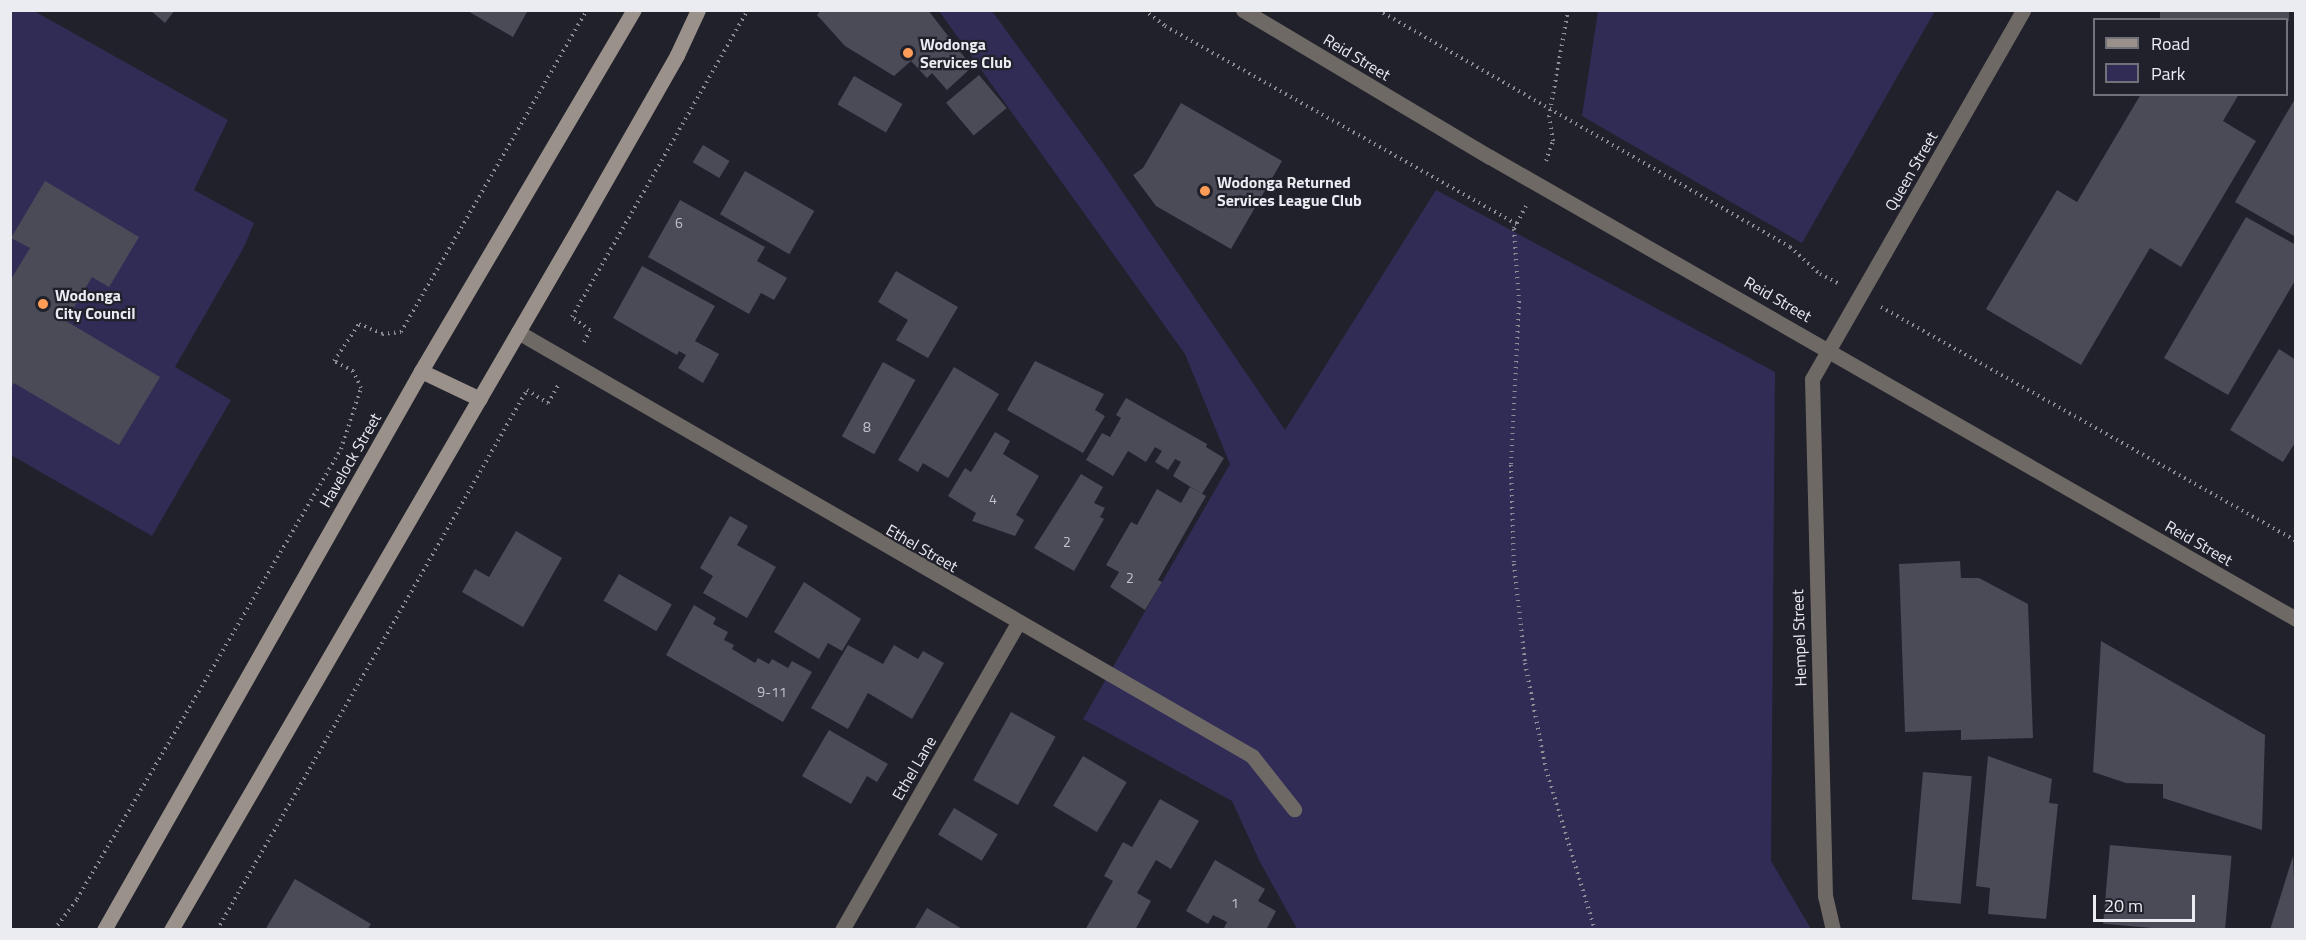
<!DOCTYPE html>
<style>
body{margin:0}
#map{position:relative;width:2306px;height:940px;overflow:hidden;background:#21212b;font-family:"Titillium Web",sans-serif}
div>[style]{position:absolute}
.green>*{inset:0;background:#302c55}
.building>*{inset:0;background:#4b4b58;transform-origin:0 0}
.path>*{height:4px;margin-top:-2px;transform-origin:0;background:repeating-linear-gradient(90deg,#8d8d95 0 1.5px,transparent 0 6px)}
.street>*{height:15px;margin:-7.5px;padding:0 7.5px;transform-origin:7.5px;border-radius:7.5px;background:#6e6965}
.secondary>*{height:15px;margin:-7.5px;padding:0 7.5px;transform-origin:7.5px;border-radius:7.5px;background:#9a918b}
.dots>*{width:16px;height:16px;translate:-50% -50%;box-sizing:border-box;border:3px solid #21212b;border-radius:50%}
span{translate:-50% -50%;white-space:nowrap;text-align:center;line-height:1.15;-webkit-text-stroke:4.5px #21212b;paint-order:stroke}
.number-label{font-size:14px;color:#c3c3cc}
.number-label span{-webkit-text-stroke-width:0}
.poi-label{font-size:16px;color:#ebebf2;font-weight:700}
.left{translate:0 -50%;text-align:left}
.street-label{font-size:16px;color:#ebebf2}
.frame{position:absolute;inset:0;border:12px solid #ebebf2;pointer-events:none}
.legend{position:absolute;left:2093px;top:18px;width:195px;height:78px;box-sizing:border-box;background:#21212b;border:2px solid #72727b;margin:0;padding:8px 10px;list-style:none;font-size:18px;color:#ebebf2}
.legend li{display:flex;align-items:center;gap:12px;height:30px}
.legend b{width:30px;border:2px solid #72727b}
.scale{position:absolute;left:2093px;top:895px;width:102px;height:27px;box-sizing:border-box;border:3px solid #ebebf2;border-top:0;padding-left:8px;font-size:18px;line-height:21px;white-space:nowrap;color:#ebebf2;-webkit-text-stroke:4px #21212b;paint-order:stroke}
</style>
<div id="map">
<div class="green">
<div style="clip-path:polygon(11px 11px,34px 11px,228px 120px,194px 190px,254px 223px,244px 247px,175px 367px,231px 400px,152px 536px,11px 455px)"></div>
<div style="clip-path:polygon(939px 11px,992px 11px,1100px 159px,1285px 430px,1436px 190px,1775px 372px,1771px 861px,1811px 929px,1297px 929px,1260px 862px,1232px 801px,1083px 719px,1230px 464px,1185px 354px)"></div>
<div style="clip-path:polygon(1598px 11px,1598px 10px,1935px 11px,1802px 243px,1582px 116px)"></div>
</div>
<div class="building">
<div style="clip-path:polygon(150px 10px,175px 10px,165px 23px)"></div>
<div style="clip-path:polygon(466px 10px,528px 10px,513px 37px)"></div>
<div style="clip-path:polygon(821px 10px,928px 10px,972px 67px,947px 90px,932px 73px,927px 78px,911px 61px,894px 76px,845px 46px,817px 15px)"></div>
<div style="left:2160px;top:10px;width:129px;height:11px"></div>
<div style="left:979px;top:75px;width:43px;height:43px;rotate:50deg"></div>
<div style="left:854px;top:76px;width:56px;height:33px;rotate:30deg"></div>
<div style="clip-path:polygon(2141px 94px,2239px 94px,2223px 121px,2256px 141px,2181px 267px,2150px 248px,2081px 365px,1986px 309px,2057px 190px,2077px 202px)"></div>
<div style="clip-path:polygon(2296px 97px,2296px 237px,2235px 202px)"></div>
<div style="clip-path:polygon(1181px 103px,1282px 161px,1231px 249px,1156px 206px,1133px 175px,1143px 168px)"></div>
<div style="left:703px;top:145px;width:31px;height:20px;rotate:31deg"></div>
<div style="left:745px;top:171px;width:80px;height:50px;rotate:30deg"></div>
<div style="clip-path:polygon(45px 181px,139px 237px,109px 287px,92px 277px,66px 321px,160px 377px,119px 445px,14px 383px,10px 389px,10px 281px,30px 248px,11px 238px)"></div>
<div style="clip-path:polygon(680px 200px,765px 247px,757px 261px,787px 278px,774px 300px,761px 293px,749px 314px,648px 257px)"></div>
<div style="clip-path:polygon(2246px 217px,2296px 245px,2296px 279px,2228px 395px,2164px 358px)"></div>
<div style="clip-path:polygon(642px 266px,715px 306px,695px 341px,719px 354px,703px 383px,678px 368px,686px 355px,679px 351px,677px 355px,613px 318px)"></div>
<div style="clip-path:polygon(896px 271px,958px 307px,928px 358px,896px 340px,908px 320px,878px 302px)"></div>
<div style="clip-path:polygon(2279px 349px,2296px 360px,2296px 441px,2283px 462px,2230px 430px)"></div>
<div style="clip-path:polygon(1035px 361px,1104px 394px,1095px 410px,1105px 416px,1083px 453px,1007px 410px)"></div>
<div style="left:883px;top:362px;width:37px;height:85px;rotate:29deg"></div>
<div style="clip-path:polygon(954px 367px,999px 394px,948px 478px,923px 463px,918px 472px,898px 460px)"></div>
<div style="clip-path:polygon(1126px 398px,1207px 444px,1206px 447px,1224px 458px,1202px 494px,1173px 476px,1181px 462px,1175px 459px,1168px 470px,1155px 462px,1162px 451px,1155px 447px,1146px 462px,1128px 451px,1113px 476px,1086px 460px,1102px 433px,1110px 437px,1121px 418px,1116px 415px)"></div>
<div style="clip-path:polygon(995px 432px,1010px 441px,1003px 454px,1039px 476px,1016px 515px,1024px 520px,1015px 536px,972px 521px,976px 513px,948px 496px,965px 468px,971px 472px)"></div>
<div style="clip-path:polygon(1081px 474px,1103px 487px,1094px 503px,1105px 508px,1100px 517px,1104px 519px,1074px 571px,1034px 548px)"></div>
<div style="clip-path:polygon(1190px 487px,1206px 496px,1158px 580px,1162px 582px,1145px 610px,1110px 587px,1119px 572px,1106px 565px,1131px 522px,1137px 525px,1157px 489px,1181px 503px)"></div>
<div style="clip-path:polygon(730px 516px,748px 526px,737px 545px,776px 567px,747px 618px,703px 593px,713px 576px,700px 568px)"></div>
<div style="clip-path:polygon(516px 531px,562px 558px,523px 627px,462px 592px,475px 569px,489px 577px)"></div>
<div style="clip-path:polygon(1960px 561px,1961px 578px,1979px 578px,2028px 604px,2033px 738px,1961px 740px,1961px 730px,1905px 732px,1899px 564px)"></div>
<div style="left:619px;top:574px;width:61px;height:31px;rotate:30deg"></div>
<div style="clip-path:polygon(804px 582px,861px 619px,842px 651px,828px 643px,819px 659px,774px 632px)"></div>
<div style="clip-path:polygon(694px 605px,716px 618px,713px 624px,728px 632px,724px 640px,734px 645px,732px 649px,755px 663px,758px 658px,769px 664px,772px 659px,788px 668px,792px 661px,812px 672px,783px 722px,666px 655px)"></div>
<div style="clip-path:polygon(2101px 641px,2265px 735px,2262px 830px,2163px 798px,2163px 784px,2126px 783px,2093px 772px)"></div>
<div style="clip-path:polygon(848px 645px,883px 664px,894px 645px,918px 659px,923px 651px,944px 663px,912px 719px,868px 693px,848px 729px,811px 708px)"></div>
<div style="left:1011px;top:712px;width:51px;height:78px;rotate:29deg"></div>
<div style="clip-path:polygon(829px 730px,888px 764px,877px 782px,867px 776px,851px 804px,802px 776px)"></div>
<div style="left:1083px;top:756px;width:51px;height:58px;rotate:31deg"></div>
<div style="clip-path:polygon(1988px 756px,2052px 779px,2049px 803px,2058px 804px,2046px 919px,1988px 914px,1990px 888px,1976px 886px)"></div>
<div style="left:1923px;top:772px;width:49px;height:128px;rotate:5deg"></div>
<div style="clip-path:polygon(1160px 799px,1199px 821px,1171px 869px,1156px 860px,1137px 893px,1151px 901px,1135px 930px,1085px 930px,1113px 881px,1104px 876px,1123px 842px,1132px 847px)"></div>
<div style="left:954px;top:808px;width:51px;height:31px;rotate:31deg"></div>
<div style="left:2110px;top:845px;width:122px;height:79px;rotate:5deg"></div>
<div style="clip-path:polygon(2293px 856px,2296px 930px,2270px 930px)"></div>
<div style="clip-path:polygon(1215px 860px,1265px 889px,1258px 901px,1276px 911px,1266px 930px,1223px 930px,1227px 922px,1213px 915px,1208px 924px,1186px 911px)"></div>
<div style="clip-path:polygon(295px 879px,371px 924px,367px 930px,265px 930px)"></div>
<div style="clip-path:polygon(927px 908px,964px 930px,914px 930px)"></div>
</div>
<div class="path">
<div style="left:1144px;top:10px;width:26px;rotate:37deg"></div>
<div style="left:1165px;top:26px;width:404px;rotate:29.4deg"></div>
<div style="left:1378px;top:10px;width:475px;rotate:29.9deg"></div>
<div style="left:1790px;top:247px;width:40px;rotate:42deg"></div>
<div style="left:1820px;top:274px;width:20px;rotate:27deg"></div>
<div style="left:1546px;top:161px;width:21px;rotate:-71deg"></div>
<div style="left:1553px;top:141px;width:24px;rotate:-99deg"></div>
<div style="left:1549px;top:117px;width:109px;rotate:-79.9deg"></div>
<div style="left:1526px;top:206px;width:26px;rotate:118deg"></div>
<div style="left:1514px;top:229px;width:72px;rotate:86deg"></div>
<div style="left:1519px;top:301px;width:164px;rotate:92.8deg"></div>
<div style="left:1511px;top:465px;width:99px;rotate:88.3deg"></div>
<div style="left:1514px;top:564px;width:100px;rotate:83.7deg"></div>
<div style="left:1525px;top:663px;width:108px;rotate:78.8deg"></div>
<div style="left:1546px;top:769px;width:168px;rotate:73.1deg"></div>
<div style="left:1881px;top:307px;width:476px;rotate:29.4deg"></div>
<div style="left:584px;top:342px;width:13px;rotate:-63deg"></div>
<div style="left:590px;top:330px;width:22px;rotate:-144deg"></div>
<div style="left:572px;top:317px;width:354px;rotate:-60.2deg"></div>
<div style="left:54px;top:930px;width:39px;rotate:-53deg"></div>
<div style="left:77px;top:899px;width:522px;rotate:-59.6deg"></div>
<div style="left:341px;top:449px;width:64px;rotate:-71.8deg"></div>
<div style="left:361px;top:388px;width:19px;rotate:-115deg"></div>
<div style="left:353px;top:371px;width:21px;rotate:-152deg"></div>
<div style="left:334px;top:361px;width:45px;rotate:-56deg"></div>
<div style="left:359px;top:324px;width:25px;rotate:23deg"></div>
<div style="left:382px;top:334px;width:19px;rotate:-6deg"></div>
<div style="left:401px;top:332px;width:372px;rotate:-60deg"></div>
<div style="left:217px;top:930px;width:623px;rotate:-60.14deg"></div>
<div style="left:527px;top:390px;width:25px;rotate:32deg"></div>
<div style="left:548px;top:403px;width:22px;rotate:-60deg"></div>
</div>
<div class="street">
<div style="left:1243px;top:10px;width:287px;rotate:30.8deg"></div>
<div style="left:1490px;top:157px;width:929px;rotate:29.82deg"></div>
<div style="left:518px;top:332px;width:848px;rotate:30.01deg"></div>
<div style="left:1252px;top:756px;width:68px;rotate:51.6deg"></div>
<div style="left:842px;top:930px;width:353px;rotate:-60.2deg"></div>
<div style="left:1833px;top:930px;width:35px;rotate:-103deg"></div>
<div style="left:1825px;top:896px;width:517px;rotate:-91.44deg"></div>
<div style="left:1812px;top:379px;width:425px;rotate:-60.2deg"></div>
</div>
<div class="secondary">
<div style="left:421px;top:371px;width:65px;rotate:25.4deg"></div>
<div style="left:104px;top:930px;width:643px;rotate:-60.44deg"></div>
<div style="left:421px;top:371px;width:419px;rotate:-59.5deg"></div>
<div style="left:171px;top:930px;width:813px;rotate:-59.87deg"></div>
<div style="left:579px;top:227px;width:198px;rotate:-60.3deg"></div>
<div style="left:677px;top:55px;width:50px;rotate:-65deg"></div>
</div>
<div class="dots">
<div style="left:908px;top:53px;background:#fe9c58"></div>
<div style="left:1205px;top:191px;background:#fe9c58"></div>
<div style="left:43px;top:304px;background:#fe9c58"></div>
</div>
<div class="number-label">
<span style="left:679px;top:223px">6</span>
<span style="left:867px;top:427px">8</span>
<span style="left:993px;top:499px">4</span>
<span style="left:1067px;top:542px">2</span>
<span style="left:1130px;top:578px">2</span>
<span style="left:772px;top:692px">9-11</span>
<span style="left:1235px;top:903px">1</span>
</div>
<div class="poi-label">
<span class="left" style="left:920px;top:53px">Wodonga<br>Services Club</span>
<span class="left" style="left:1217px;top:191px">Wodonga Returned<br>Services League Club</span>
<span class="left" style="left:55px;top:304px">Wodonga<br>City Council</span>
</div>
<div class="street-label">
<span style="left:1357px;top:57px;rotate:31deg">Reid Street</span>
<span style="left:1911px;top:171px;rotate:-60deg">Queen Street</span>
<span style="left:1778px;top:299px;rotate:30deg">Reid Street</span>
<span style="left:350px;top:460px;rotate:-60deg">Havelock Street</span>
<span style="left:2199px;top:543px;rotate:30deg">Reid Street</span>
<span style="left:922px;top:548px;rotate:30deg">Ethel Street</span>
<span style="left:1799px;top:638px;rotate:-92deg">Hempel Street</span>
<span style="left:914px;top:768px;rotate:-60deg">Ethel Lane</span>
</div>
<div class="frame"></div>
<ul class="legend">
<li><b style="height:8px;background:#9a918b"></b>Road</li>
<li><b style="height:16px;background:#302c55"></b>Park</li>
</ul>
<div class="scale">20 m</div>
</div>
